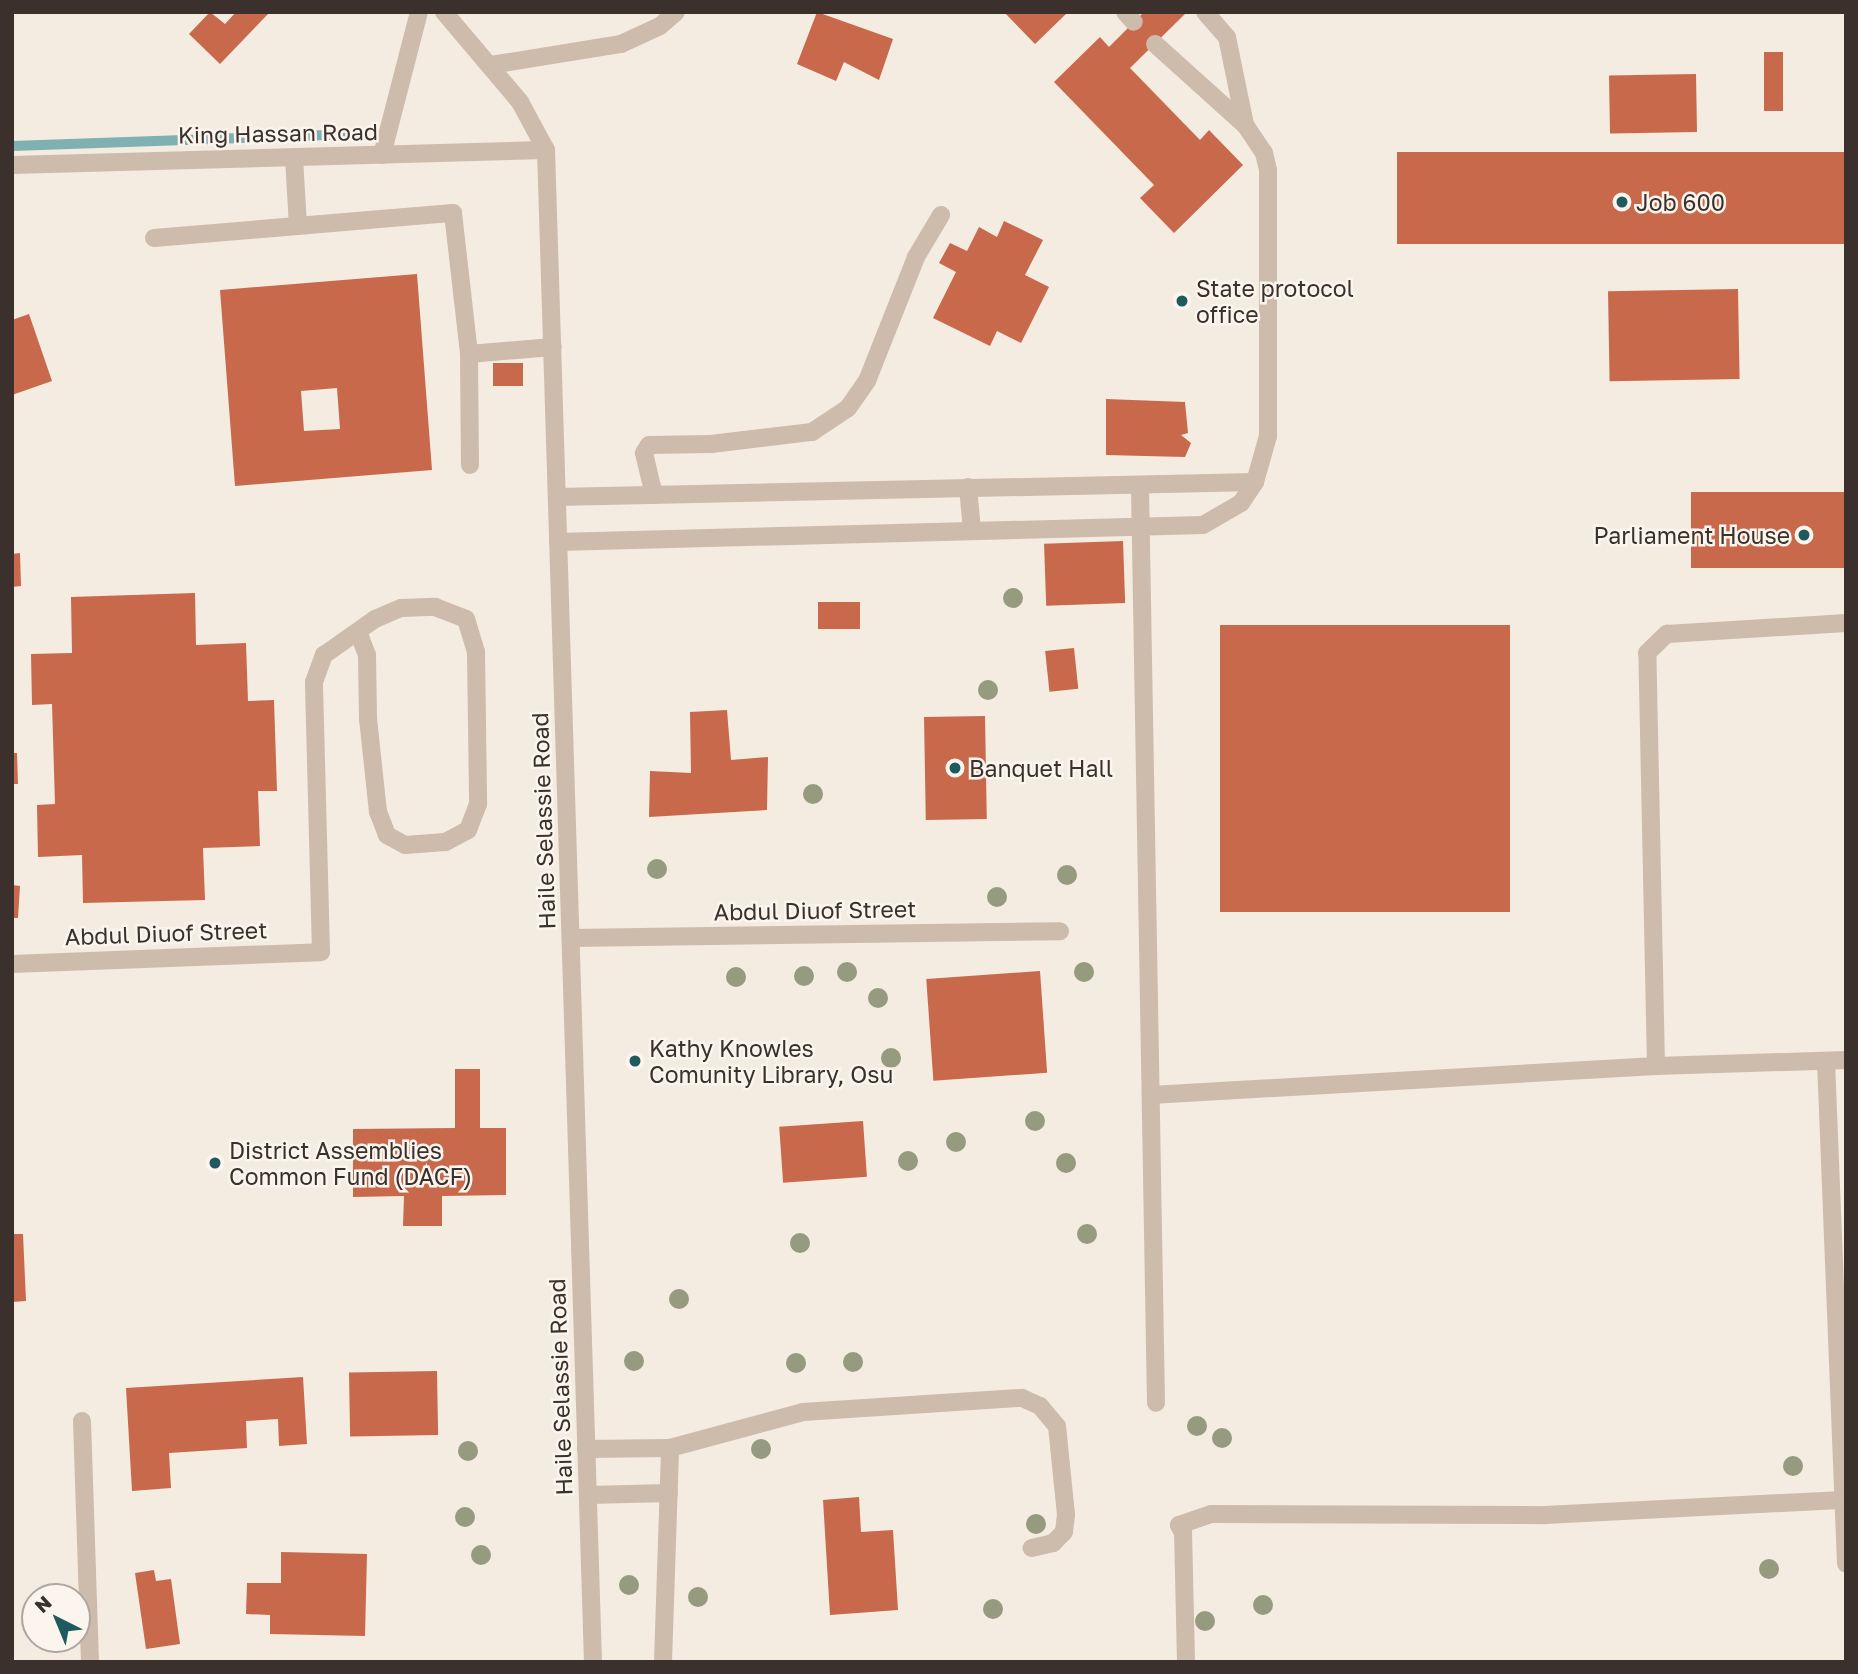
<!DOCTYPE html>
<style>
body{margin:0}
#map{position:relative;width:1858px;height:1674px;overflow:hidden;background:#f4ebe1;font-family:"Golos Text",sans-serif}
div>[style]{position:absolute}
.stream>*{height:10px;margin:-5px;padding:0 5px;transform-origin:5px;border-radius:5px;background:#7fb0b2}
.building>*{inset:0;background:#c8694b;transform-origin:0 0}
.service>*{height:18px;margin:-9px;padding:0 9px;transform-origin:9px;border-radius:9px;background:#cdbbac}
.minor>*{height:18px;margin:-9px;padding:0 9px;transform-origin:9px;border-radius:9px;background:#cdbbac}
.trees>*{width:20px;height:20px;margin:-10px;border-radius:50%;background:#969b7f}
.dots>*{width:19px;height:19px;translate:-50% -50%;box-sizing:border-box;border:4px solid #fbf5ee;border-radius:50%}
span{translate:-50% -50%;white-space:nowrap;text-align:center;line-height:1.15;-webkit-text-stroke:5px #fbf5ee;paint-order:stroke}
.street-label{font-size:23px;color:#3b302b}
.poi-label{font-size:23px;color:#3b302b}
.left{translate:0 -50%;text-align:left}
.right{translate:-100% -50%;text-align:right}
.frame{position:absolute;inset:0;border:14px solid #3b302b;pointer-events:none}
.north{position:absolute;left:21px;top:1583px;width:70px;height:70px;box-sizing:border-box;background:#fbf5ee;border:2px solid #aea6a0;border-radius:50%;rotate:317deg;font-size:19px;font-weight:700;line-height:28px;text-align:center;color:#3b302b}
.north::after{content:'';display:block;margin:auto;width:24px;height:32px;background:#1f5a5e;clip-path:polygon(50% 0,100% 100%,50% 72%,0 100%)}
</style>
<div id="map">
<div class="stream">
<div style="left:12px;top:146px;width:352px;rotate:-2deg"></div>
</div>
<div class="building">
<div style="clip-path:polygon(210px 12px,225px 24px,236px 12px,268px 14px,220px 64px,189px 34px)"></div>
<div style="clip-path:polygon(817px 12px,893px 39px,879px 80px,844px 62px,836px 81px,797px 64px)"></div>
<div style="clip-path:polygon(1004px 12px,1068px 12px,1035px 44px)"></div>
<div style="clip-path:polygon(1144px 12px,1187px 12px,1130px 68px,1200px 140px,1209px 130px,1243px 165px,1174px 233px,1140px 198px,1154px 185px,1054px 82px,1100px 37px,1109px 47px)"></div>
<div style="left:1764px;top:52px;width:19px;height:59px"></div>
<div style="left:1696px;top:74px;width:58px;height:87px;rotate:89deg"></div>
<div style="left:1846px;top:152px;width:92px;height:449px;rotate:90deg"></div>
<div style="clip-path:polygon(1004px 221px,1043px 240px,1025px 275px,1049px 287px,1021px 343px,997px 331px,990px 346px,933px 318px,956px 272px,939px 263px,950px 243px,967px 251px,979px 227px,997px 237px)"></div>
<div style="clip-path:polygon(evenodd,417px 274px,432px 470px,235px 486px,220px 290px,417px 274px,337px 388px,340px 429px,304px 431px,301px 391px,337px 388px)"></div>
<div style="left:1738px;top:289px;width:90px;height:130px;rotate:89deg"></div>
<div style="clip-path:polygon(29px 314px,52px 381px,12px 395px,12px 320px)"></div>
<div style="left:523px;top:363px;width:23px;height:30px;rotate:90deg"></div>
<div style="clip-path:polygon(1106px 399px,1185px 402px,1188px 433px,1181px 435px,1191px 443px,1185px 457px,1106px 455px)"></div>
<div style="left:1846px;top:492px;width:76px;height:155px;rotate:90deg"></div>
<div style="left:1123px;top:541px;width:62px;height:79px;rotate:88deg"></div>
<div style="clip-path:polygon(20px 553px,21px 586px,12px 587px,12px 554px)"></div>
<div style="clip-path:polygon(195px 593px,196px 645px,246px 643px,248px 701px,274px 700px,277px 791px,258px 791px,260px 846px,203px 848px,205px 900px,83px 903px,82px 855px,38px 857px,37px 805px,55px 804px,52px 704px,32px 705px,31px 654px,72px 653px,71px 597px)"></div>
<div style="left:860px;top:602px;width:27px;height:42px;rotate:90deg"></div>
<div style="left:1510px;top:625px;width:287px;height:290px;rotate:90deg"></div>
<div style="left:1074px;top:648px;width:41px;height:29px;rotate:84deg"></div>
<div style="clip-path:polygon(727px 710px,731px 760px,768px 757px,767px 810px,649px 817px,650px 771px,691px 773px,690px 712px)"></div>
<div style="left:985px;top:716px;width:103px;height:61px;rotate:89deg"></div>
<div style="clip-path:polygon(12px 753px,17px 753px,18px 784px,12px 784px)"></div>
<div style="clip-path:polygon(12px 885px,20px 886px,18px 918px,12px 918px)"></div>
<div style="left:1040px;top:971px;width:102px;height:114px;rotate:86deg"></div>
<div style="clip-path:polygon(455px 1069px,480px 1069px,480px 1128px,506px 1128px,506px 1195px,442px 1196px,442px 1226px,403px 1226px,404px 1196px,353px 1197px,353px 1129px,455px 1128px)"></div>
<div style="left:863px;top:1121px;width:56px;height:84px;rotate:86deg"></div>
<div style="clip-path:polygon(12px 1234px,23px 1234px,26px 1301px,12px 1302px)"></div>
<div style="left:437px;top:1371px;width:64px;height:88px;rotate:89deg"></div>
<div style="clip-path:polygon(303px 1377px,307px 1444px,279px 1446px,278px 1419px,246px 1421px,247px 1448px,169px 1453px,171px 1488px,132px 1491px,126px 1388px)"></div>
<div style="clip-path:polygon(859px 1497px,861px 1532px,893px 1530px,898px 1610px,830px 1615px,823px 1500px)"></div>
<div style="clip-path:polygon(281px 1552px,367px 1554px,365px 1636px,270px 1634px,270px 1615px,246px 1614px,247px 1583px,281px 1583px)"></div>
<div style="clip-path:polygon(154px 1570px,156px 1581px,171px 1579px,180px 1644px,146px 1649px,135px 1573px)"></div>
</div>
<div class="service">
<div style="left:1125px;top:12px;width:13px;rotate:48deg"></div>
<div style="left:1205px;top:12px;width:33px;rotate:49deg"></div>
<div style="left:1227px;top:37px;width:90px;rotate:78.4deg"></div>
<div style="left:491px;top:65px;width:132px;rotate:-9.2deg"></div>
<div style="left:621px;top:44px;width:43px;rotate:-24.8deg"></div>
<div style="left:660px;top:26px;width:21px;rotate:-41deg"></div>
<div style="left:294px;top:157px;width:69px;rotate:86.7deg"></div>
<div style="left:154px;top:238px;width:300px;rotate:-4.8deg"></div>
<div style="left:453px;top:213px;width:142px;rotate:83.5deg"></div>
<div style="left:469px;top:354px;width:84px;rotate:-4.8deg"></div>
<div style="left:469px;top:354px;width:111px;rotate:89.5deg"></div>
<div style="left:968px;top:487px;width:43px;rotate:84.7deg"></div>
<div style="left:1140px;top:487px;width:916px;rotate:89deg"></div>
<div style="left:654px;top:495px;width:43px;rotate:-103.4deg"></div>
<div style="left:644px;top:453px;width:9px;rotate:-58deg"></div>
<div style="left:649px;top:445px;width:62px;rotate:-0.9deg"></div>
<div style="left:711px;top:444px;width:102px;rotate:-6.8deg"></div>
<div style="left:812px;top:432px;width:43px;rotate:-33.7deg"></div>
<div style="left:848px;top:408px;width:33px;rotate:-55deg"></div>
<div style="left:867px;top:381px;width:133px;rotate:-68.4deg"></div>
<div style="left:916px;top:257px;width:49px;rotate:-59.2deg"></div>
<div style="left:557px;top:497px;width:698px;rotate:-1.23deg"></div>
<div style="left:558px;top:542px;width:645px;rotate:-1.51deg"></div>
<div style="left:1203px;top:525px;width:44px;rotate:-30.1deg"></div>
<div style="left:1241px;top:503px;width:25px;rotate:-56deg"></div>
<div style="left:1255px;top:482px;width:48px;rotate:-74.2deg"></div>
<div style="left:1268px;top:436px;width:266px;rotate:-90deg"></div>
<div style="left:1268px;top:170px;width:17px;rotate:-103deg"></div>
<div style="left:1264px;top:153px;width:34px;rotate:-124deg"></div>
<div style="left:1245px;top:125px;width:121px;rotate:-138deg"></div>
<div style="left:321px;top:952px;width:270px;rotate:-91.5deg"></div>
<div style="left:314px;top:682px;width:29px;rotate:-70deg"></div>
<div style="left:324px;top:655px;width:62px;rotate:-35.2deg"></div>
<div style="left:375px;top:619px;width:28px;rotate:-23deg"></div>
<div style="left:401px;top:608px;width:34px;rotate:-2deg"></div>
<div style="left:435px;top:607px;width:33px;rotate:21deg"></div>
<div style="left:466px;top:619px;width:34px;rotate:73deg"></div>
<div style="left:476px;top:652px;width:152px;rotate:89.2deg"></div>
<div style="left:478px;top:804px;width:28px;rotate:111deg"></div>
<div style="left:468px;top:830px;width:26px;rotate:152deg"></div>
<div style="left:445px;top:842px;width:40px;rotate:175.7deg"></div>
<div style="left:405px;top:845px;width:21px;rotate:-151deg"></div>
<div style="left:387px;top:835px;width:25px;rotate:-111deg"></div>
<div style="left:378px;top:812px;width:94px;rotate:-96.1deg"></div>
<div style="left:368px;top:719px;width:64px;rotate:-90.9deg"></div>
<div style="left:367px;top:655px;width:25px;rotate:-111deg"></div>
<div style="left:1826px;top:1061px;width:503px;rotate:87.72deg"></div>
<div style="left:1656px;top:1066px;width:413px;rotate:-91.2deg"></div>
<div style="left:1647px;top:653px;width:28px;rotate:-44deg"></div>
<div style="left:1667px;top:634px;width:179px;rotate:-3.5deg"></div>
<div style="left:1151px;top:1095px;width:506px;rotate:-3.29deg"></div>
<div style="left:1656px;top:1066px;width:190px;rotate:-1.8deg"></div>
<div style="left:586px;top:1449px;width:84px;rotate:-0.7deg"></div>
<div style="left:670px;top:1448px;width:138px;rotate:-15.1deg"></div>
<div style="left:803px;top:1412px;width:219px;rotate:-3.7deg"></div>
<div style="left:1022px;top:1398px;width:20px;rotate:24deg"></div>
<div style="left:1040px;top:1406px;width:26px;rotate:50deg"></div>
<div style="left:1057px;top:1426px;width:89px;rotate:84.2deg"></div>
<div style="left:1066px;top:1515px;width:17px;rotate:97deg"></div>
<div style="left:1064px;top:1532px;width:16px;rotate:135deg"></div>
<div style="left:1053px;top:1543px;width:22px;rotate:167deg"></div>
<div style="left:588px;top:1495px;width:81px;rotate:-1.4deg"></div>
<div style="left:663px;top:1662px;width:214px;rotate:-88.1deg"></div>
<div style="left:1186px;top:1662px;width:129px;rotate:-91.3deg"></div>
<div style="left:1183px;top:1533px;width:9px;rotate:-117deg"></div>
<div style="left:1179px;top:1525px;width:34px;rotate:-19deg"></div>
<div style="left:1211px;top:1514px;width:334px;rotate:0.2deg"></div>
<div style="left:1545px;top:1515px;width:299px;rotate:-2.9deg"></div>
</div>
<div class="minor">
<div style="left:444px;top:12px;width:118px;rotate:49.8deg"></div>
<div style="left:520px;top:102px;width:55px;rotate:61.6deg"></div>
<div style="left:546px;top:150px;width:1513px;rotate:88.22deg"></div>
<div style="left:382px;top:155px;width:148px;rotate:-75.5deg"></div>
<div style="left:12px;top:165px;width:534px;rotate:-1.61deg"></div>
<div style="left:571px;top:938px;width:489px;rotate:-0.8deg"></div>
<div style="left:12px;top:964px;width:309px;rotate:-2.2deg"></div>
<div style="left:82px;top:1421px;width:241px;rotate:88.1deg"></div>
</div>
<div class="trees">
<div style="left:1013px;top:598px"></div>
<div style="left:988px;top:690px"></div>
<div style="left:813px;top:794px"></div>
<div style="left:657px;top:869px"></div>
<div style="left:1067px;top:875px"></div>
<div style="left:997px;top:897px"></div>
<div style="left:847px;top:972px"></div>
<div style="left:1084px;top:972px"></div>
<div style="left:804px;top:976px"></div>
<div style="left:736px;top:977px"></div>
<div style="left:878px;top:998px"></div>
<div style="left:891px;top:1058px"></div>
<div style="left:1035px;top:1121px"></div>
<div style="left:956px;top:1142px"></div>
<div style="left:908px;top:1161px"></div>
<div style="left:1066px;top:1163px"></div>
<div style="left:1087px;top:1234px"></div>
<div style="left:800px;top:1243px"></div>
<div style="left:679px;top:1299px"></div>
<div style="left:634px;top:1361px"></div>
<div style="left:853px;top:1362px"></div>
<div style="left:796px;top:1363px"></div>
<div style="left:1197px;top:1426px"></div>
<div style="left:1222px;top:1438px"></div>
<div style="left:761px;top:1449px"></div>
<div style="left:468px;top:1451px"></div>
<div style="left:1793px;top:1466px"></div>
<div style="left:465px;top:1517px"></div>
<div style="left:1036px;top:1524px"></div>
<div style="left:481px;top:1555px"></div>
<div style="left:1769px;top:1569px"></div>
<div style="left:629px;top:1585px"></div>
<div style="left:698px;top:1597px"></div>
<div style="left:1263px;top:1605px"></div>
<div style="left:993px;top:1609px"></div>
<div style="left:1205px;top:1621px"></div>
</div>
<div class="dots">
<div style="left:1622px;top:202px;background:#1f5a5e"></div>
<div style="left:1182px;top:301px;background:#1f5a5e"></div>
<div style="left:1804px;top:535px;background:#1f5a5e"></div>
<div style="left:955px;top:768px;background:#1f5a5e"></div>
<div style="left:635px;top:1061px;background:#1f5a5e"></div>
<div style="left:215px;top:1163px;background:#1f5a5e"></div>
</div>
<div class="street-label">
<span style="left:278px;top:133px;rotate:-1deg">King Hassan Road</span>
<span style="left:543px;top:821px;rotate:-92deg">Haile Selassie Road</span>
<span style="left:815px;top:910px;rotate:-1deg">Abdul Diuof Street</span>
<span style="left:166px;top:933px;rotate:-2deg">Abdul Diuof Street</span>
<span style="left:560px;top:1387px;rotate:-92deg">Haile Selassie Road</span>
</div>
<div class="poi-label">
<span class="left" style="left:1636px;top:202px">Job 600</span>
<span class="left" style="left:1196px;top:301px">State protocol<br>office</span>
<span class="right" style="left:1790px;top:535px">Parliament House</span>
<span class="left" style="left:969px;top:768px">Banquet Hall</span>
<span class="left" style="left:649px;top:1061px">Kathy Knowles<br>Comunity Library, Osu</span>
<span class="left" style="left:229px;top:1163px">District Assemblies<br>Common Fund (DACF)</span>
</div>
<div class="frame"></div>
<div class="north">N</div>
</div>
